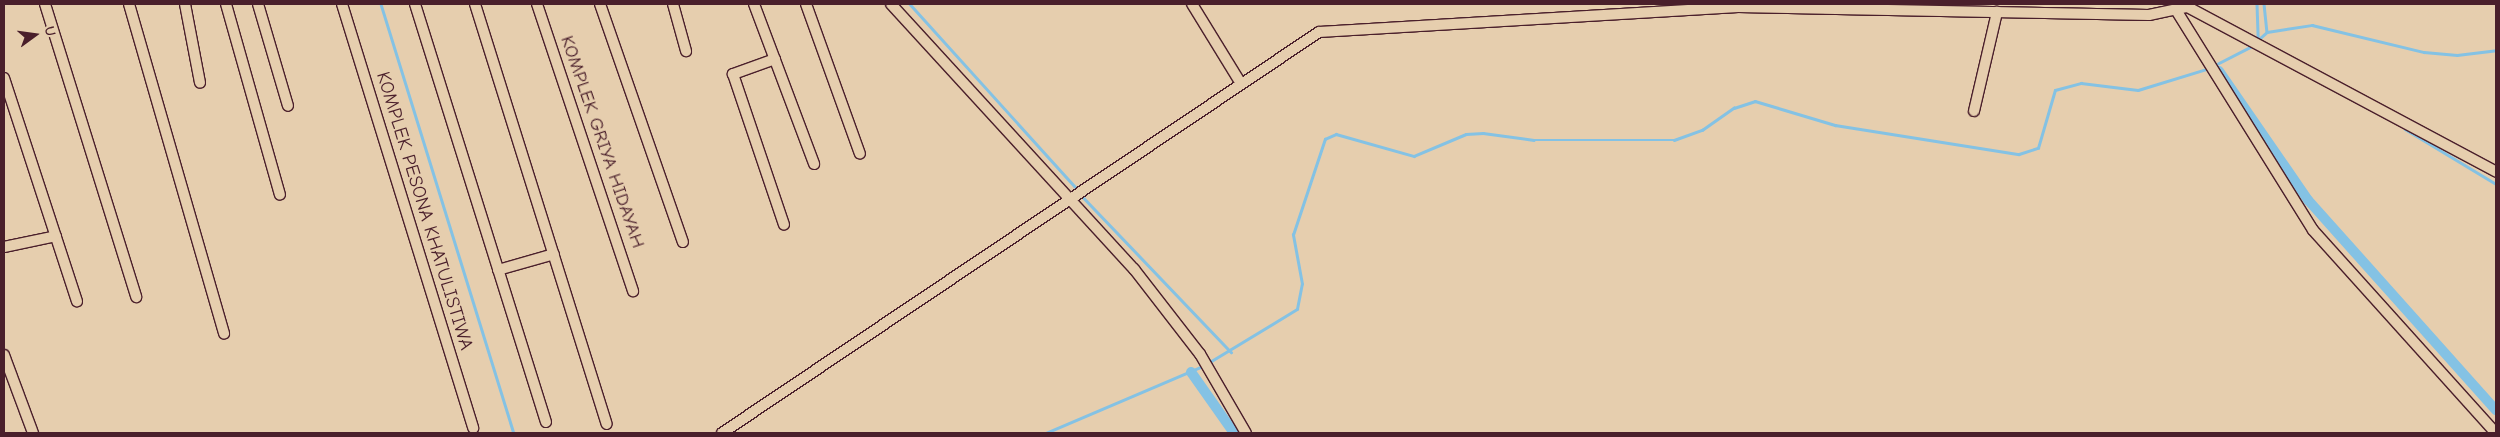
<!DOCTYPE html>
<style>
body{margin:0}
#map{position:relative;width:2500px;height:437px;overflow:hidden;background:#e6ceae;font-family:"Comic Neue",sans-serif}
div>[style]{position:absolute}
.stream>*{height:2.5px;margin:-1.25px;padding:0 1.25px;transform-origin:1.25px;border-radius:1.25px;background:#84c2e4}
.canal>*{height:10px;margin:-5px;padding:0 5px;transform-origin:5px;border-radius:5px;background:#84c2e4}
.roads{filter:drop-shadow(1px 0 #4a1f2b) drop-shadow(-1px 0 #4a1f2b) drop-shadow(0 1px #4a1f2b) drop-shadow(0 -1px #4a1f2b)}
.minor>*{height:10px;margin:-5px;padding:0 5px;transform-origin:5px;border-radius:5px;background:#e6ceae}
span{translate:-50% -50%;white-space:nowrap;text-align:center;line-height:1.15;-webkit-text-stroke:4px #e6ceae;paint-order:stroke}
.street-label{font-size:19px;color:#4a1f2b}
.frame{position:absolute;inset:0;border:5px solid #4a1f2b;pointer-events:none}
.north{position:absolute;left:10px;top:10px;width:50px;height:50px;-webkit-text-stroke:4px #e6ceae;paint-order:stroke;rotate:76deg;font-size:14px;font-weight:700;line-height:20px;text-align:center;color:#4a1f2b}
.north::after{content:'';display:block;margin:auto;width:18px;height:22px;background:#4a1f2b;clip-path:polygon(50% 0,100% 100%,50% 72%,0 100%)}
</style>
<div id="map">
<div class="stream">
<div style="left:381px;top:4px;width:449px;rotate:72.8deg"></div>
<div style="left:910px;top:4px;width:252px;rotate:47.9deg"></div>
<div style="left:2257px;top:4px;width:36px;rotate:88deg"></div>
<div style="left:2264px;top:4px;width:28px;rotate:84deg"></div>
<div style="left:2258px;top:40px;width:12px;rotate:-42deg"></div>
<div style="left:2267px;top:32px;width:46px;rotate:-8.8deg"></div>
<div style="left:2312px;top:25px;width:115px;rotate:13.6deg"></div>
<div style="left:2424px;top:52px;width:33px;rotate:5deg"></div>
<div style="left:2457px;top:55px;width:39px;rotate:-7deg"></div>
<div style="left:2215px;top:65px;width:42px;rotate:-27.2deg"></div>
<div style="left:2405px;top:129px;width:106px;rotate:31.1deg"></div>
<div style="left:1082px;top:196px;width:216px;rotate:46.3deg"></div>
<div style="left:1208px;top:363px;width:104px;rotate:-31.2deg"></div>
<div style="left:1297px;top:309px;width:25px;rotate:-79deg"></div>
<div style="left:1302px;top:284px;width:50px;rotate:-100.4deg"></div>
<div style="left:1293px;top:235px;width:101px;rotate:-71.6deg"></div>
<div style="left:1325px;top:139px;width:12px;rotate:-24deg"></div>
<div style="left:1336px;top:134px;width:81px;rotate:15.8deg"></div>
<div style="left:1414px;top:156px;width:56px;rotate:-22.9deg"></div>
<div style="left:1466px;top:134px;width:17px;rotate:-3deg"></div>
<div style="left:1483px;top:133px;width:51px;rotate:7.8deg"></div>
<div style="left:1534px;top:140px;width:140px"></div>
<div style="left:1674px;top:140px;width:30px;rotate:-20deg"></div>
<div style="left:1702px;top:130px;width:39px;rotate:-35deg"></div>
<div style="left:1734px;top:108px;width:22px;rotate:-18deg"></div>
<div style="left:1755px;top:101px;width:84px;rotate:16.7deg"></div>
<div style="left:1835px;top:125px;width:186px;rotate:9deg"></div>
<div style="left:2019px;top:154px;width:20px;rotate:-18deg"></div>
<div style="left:2038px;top:148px;width:60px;rotate:-73.7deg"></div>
<div style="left:2055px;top:90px;width:27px;rotate:-15deg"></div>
<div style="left:2081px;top:83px;width:57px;rotate:7deg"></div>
<div style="left:2138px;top:90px;width:75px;rotate:-17deg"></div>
<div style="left:1046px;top:433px;width:171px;rotate:-23.1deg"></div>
</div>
<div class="canal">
<div style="left:2219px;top:71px;width:157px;rotate:55.4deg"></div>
<div style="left:2308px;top:200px;width:282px;rotate:48.2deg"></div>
<div style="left:1191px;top:372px;width:75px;rotate:54.8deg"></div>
</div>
<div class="roads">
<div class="minor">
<div style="left:45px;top:4px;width:307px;rotate:72.7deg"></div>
<div style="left:129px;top:4px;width:343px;rotate:73.9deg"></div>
<div style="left:185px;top:4px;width:80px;rotate:79.2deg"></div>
<div style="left:226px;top:4px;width:198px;rotate:74.2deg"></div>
<div style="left:258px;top:4px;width:106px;rotate:73.6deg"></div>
<div style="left:342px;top:4px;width:444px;rotate:72.8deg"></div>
<div style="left:415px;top:4px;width:438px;rotate:72.6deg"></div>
<div style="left:475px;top:4px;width:440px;rotate:72.6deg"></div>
<div style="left:537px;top:4px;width:303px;rotate:71.5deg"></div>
<div style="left:600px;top:4px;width:252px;rotate:70.8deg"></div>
<div style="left:673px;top:4px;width:49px;rotate:74.5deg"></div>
<div style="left:754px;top:4px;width:171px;rotate:69.4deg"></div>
<div style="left:806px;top:4px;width:159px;rotate:70.2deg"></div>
<div style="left:891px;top:4px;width:360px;rotate:47.5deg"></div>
<div style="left:1134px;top:269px;width:108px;rotate:52.2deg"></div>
<div style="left:1200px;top:354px;width:91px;rotate:59.8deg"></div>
<div style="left:1192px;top:4px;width:92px;rotate:58.4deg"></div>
<div style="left:2182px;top:4px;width:356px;rotate:28.1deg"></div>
<div style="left:2176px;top:10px;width:259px;rotate:58.1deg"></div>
<div style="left:2313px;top:230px;width:273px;rotate:48deg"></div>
<div style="left:775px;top:59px;width:45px;rotate:160.3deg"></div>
<div style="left:733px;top:74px;width:159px;rotate:71.3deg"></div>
<div style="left:4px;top:78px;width:235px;rotate:71.9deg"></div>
<div style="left:1974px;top:111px;width:102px;rotate:-76.9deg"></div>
<div style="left:4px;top:247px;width:53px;rotate:-11.9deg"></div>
<div style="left:498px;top:270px;width:58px;rotate:-15.9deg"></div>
<div style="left:4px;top:355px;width:83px;rotate:69.6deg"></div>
<div style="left:722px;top:433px;width:719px;rotate:-33.89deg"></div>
<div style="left:1319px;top:32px;width:420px;rotate:-3.4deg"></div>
<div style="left:1738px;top:7px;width:411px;rotate:1.1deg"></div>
<div style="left:2149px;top:15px;width:38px;rotate:-12deg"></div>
</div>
</div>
<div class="street-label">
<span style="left:602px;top:142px;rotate:71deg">KOMPLEK GRIYA HIDAYAH</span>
<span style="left:424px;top:211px;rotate:73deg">KOMPLEK PESONA KHATULISTIWA</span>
</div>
<div class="frame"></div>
<div class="north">U</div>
</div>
